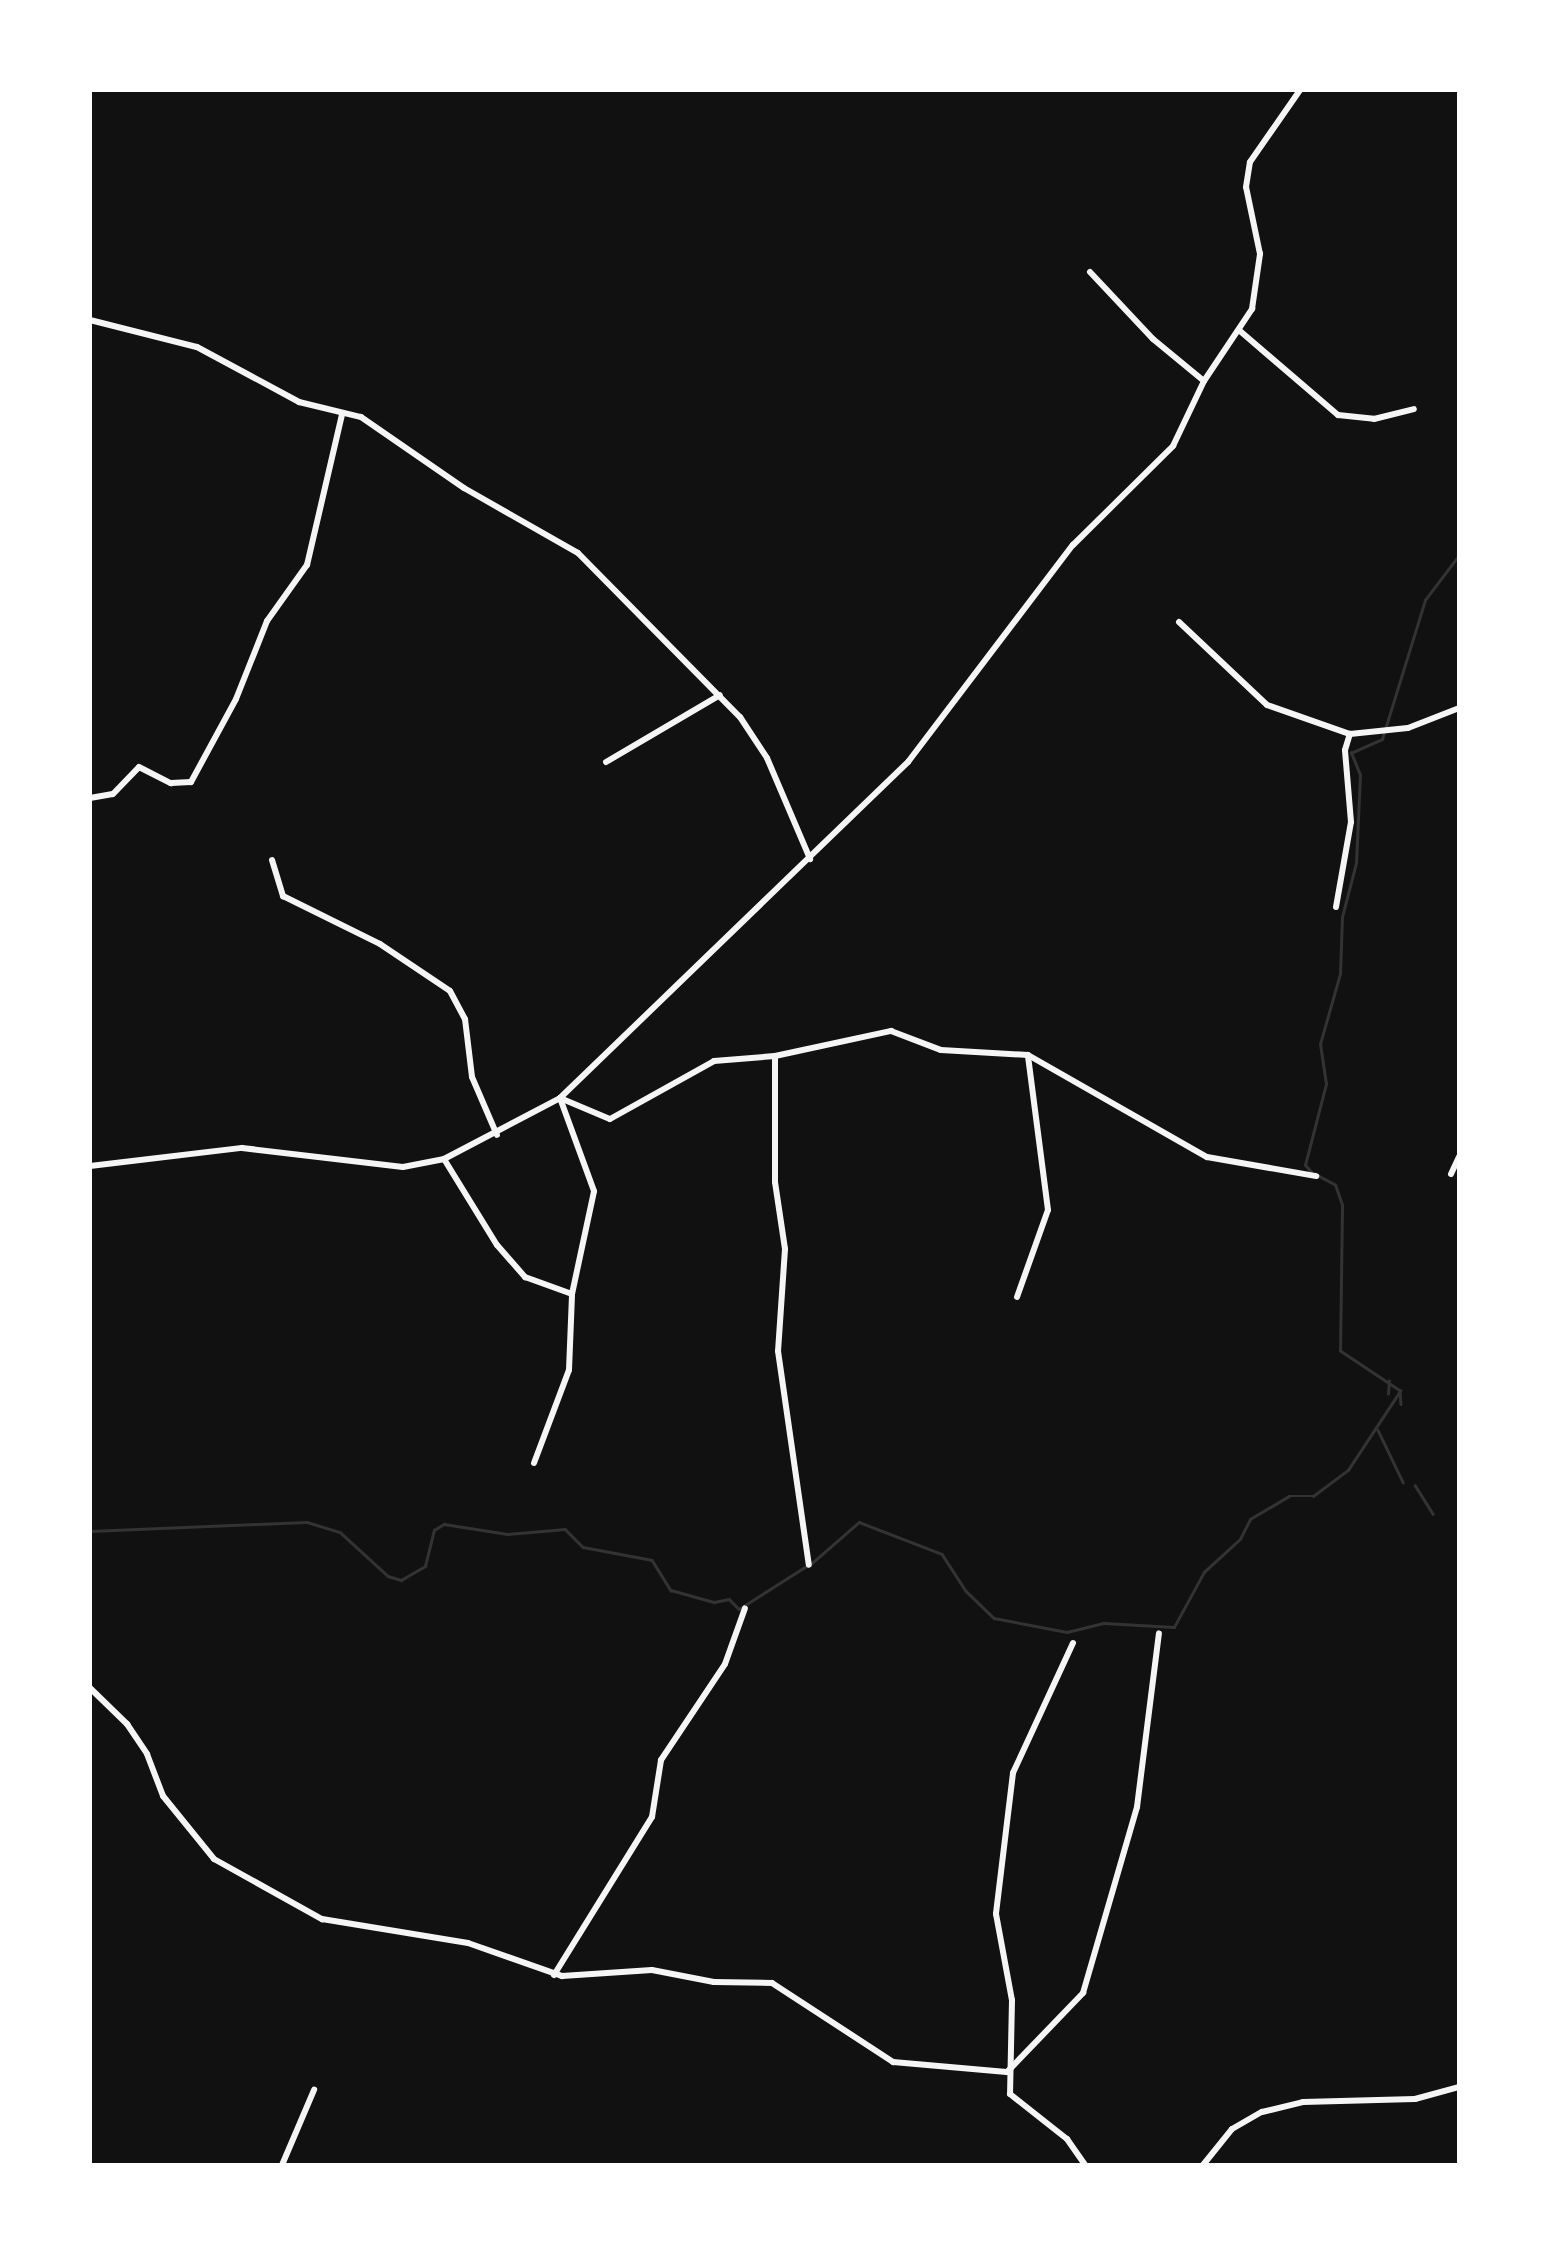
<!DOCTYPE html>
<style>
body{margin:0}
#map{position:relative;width:1549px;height:2255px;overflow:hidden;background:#111;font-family:"PT Sans Narrow",sans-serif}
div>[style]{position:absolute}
.stream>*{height:2.5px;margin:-1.25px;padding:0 1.25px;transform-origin:1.25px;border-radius:1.25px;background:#333}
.minor>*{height:6px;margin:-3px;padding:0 3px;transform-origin:3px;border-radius:3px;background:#f5f5f5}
span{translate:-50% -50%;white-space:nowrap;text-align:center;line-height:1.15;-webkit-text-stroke:8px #fff;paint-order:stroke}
.frame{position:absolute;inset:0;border:92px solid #fff;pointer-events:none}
</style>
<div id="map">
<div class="stream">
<div style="left:1311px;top:1172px;width:9px;rotate:-131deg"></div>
<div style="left:1305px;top:1165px;width:84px;rotate:-75.5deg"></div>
<div style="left:1326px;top:1084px;width:40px;rotate:-98.5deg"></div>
<div style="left:1320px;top:1044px;width:73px;rotate:-74.1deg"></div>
<div style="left:1340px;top:974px;width:57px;rotate:-88deg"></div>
<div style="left:1342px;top:917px;width:56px;rotate:-75.5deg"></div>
<div style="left:1356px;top:863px;width:88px;rotate:-87.4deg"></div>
<div style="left:1360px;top:775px;width:24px;rotate:-112deg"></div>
<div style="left:1351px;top:753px;width:34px;rotate:-24deg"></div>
<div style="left:1382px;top:739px;width:145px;rotate:-72.8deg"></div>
<div style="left:1425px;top:600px;width:56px;rotate:-52.9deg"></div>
<div style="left:1400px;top:1391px;width:13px;rotate:86deg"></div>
<div style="left:1388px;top:1394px;width:13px;rotate:-86deg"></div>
<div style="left:1378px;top:1430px;width:58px;rotate:64.3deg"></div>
<div style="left:1415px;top:1485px;width:34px;rotate:58deg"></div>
<div style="left:90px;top:1531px;width:217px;rotate:-2.4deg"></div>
<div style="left:307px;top:1522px;width:34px;rotate:17deg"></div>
<div style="left:340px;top:1532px;width:65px;rotate:42.5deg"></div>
<div style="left:388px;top:1576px;width:14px;rotate:17deg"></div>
<div style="left:401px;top:1580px;width:28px;rotate:-30deg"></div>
<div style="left:425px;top:1566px;width:37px;rotate:-76deg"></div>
<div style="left:434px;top:1530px;width:12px;rotate:-31deg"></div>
<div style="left:444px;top:1524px;width:64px;rotate:9deg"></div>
<div style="left:507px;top:1534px;width:58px;rotate:-4.9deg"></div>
<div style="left:565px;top:1529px;width:25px;rotate:45deg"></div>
<div style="left:583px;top:1547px;width:70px;rotate:10.7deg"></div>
<div style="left:652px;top:1560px;width:36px;rotate:58deg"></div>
<div style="left:671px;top:1590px;width:45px;rotate:15.6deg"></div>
<div style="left:714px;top:1602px;width:15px;rotate:-11deg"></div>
<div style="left:729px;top:1599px;width:14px;rotate:45deg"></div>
<div style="left:739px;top:1609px;width:78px;rotate:-32.5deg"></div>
<div style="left:812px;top:1563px;width:62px;rotate:-41.1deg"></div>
<div style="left:859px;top:1522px;width:89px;rotate:21.1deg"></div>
<div style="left:942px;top:1554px;width:44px;rotate:57deg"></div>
<div style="left:966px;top:1591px;width:39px;rotate:44deg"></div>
<div style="left:994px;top:1618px;width:74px;rotate:10.9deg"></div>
<div style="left:1067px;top:1632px;width:38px;rotate:-14deg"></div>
<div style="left:1104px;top:1623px;width:70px;rotate:3.3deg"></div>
<div style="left:1174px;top:1627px;width:63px;rotate:-61.4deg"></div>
<div style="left:1204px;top:1572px;width:49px;rotate:-42.5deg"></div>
<div style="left:1240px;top:1539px;width:22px;rotate:-63deg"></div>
<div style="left:1250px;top:1519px;width:45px;rotate:-30.5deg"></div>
<div style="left:1289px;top:1496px;width:24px"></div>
<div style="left:1313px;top:1496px;width:44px;rotate:-36.6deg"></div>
<div style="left:1348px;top:1470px;width:95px;rotate:-56.6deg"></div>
<div style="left:1400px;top:1391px;width:72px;rotate:-146.3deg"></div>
<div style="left:1340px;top:1351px;width:146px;rotate:-89.2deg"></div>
<div style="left:1342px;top:1205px;width:21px;rotate:-109deg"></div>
<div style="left:1335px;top:1185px;width:19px;rotate:-152deg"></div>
</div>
<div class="minor">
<div style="left:1090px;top:272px;width:92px;rotate:46.8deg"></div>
<div style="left:1153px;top:339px;width:66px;rotate:39.5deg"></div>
<div style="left:90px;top:320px;width:110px;rotate:14.2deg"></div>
<div style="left:197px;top:347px;width:116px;rotate:28.3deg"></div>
<div style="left:299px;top:402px;width:64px;rotate:13.6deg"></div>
<div style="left:361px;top:417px;width:125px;rotate:34.6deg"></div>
<div style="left:464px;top:488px;width:131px;rotate:29.7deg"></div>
<div style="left:578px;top:553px;width:231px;rotate:45.4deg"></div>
<div style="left:740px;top:717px;width:49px;rotate:56.6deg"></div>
<div style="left:767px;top:758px;width:110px;rotate:66.9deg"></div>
<div style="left:1240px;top:331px;width:129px;rotate:40.6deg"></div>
<div style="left:1338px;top:415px;width:36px;rotate:6deg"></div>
<div style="left:1374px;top:419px;width:41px;rotate:-14deg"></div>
<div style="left:1179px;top:622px;width:121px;rotate:43.3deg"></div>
<div style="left:1267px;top:705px;width:88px;rotate:19.3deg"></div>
<div style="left:606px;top:762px;width:132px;rotate:-30.4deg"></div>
<div style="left:90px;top:798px;width:23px;rotate:-10deg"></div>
<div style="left:113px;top:794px;width:37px;rotate:-46deg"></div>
<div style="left:139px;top:767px;width:36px;rotate:27deg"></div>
<div style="left:171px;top:783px;width:20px;rotate:-3deg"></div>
<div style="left:191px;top:782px;width:94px;rotate:-61.5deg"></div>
<div style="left:236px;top:699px;width:84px;rotate:-68.3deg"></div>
<div style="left:267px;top:621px;width:69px;rotate:-54.5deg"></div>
<div style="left:307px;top:565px;width:155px;rotate:-76.9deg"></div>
<div style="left:272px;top:860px;width:38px;rotate:73deg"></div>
<div style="left:283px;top:896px;width:108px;rotate:26.3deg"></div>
<div style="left:380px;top:944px;width:84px;rotate:33.9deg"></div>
<div style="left:450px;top:991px;width:32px;rotate:62deg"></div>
<div style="left:465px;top:1019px;width:58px;rotate:83.1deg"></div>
<div style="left:472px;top:1077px;width:63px;rotate:66.7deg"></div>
<div style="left:1336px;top:907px;width:86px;rotate:-80deg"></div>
<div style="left:1351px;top:822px;width:72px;rotate:-94.8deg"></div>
<div style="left:1345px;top:750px;width:17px;rotate:-73deg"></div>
<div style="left:1350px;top:734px;width:58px;rotate:-5.9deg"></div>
<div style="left:1408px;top:728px;width:55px;rotate:-21.4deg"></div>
<div style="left:775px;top:1056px;width:126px;rotate:90deg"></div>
<div style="left:775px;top:1182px;width:68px;rotate:81.5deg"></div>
<div style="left:785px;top:1249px;width:102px;rotate:93.9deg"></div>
<div style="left:778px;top:1351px;width:216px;rotate:81.8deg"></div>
<div style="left:444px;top:1159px;width:101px;rotate:58.4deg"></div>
<div style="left:497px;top:1245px;width:43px;rotate:48.8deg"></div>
<div style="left:525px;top:1277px;width:50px;rotate:19.9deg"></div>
<div style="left:90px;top:1166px;width:153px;rotate:-6.8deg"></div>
<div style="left:242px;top:1148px;width:162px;rotate:6.7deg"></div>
<div style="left:403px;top:1167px;width:42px;rotate:-11deg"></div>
<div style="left:444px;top:1159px;width:131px;rotate:-27.7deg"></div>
<div style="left:560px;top:1098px;width:484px;rotate:-44deg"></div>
<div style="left:908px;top:762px;width:273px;rotate:-52.8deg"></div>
<div style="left:1073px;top:545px;width:141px;rotate:-44.7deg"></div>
<div style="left:1173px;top:446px;width:72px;rotate:-64.5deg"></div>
<div style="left:1204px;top:381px;width:87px;rotate:-56.3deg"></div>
<div style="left:1252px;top:309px;width:56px;rotate:-81.7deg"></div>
<div style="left:1260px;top:254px;width:68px;rotate:-101.8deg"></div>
<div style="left:1246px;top:187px;width:25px;rotate:-81deg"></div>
<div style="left:1250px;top:162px;width:88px;rotate:-55.2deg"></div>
<div style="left:1451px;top:1174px;width:19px;rotate:-65deg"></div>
<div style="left:1017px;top:1297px;width:92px;rotate:-70.4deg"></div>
<div style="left:1048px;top:1210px;width:156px;rotate:-97.4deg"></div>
<div style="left:534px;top:1463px;width:99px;rotate:-69.4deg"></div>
<div style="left:569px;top:1370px;width:76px;rotate:-87.7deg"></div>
<div style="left:572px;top:1294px;width:105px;rotate:-77.9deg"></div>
<div style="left:594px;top:1191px;width:99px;rotate:-110.1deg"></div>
<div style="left:560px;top:1098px;width:54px;rotate:22.8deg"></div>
<div style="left:610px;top:1119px;width:119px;rotate:-29.1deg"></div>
<div style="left:714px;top:1061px;width:61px;rotate:-4.7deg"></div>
<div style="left:775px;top:1056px;width:119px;rotate:-12.2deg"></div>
<div style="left:891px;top:1031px;width:53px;rotate:20.8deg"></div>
<div style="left:941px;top:1050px;width:87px;rotate:3.3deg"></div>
<div style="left:1028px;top:1055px;width:206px;rotate:29.7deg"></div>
<div style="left:1207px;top:1157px;width:111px;rotate:9.9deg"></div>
<div style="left:1073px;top:1643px;width:143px;rotate:114.8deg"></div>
<div style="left:1013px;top:1773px;width:142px;rotate:96.9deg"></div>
<div style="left:996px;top:1914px;width:87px;rotate:79.5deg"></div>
<div style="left:1012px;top:2000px;width:94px;rotate:91.2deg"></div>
<div style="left:1010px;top:2094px;width:73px;rotate:38.3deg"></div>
<div style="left:1067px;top:2139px;width:32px;rotate:55deg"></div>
<div style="left:90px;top:1688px;width:52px;rotate:44.2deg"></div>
<div style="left:127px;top:1724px;width:36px;rotate:56deg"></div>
<div style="left:147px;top:1754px;width:45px;rotate:69.1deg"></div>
<div style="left:163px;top:1796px;width:81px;rotate:51deg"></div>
<div style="left:214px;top:1859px;width:124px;rotate:29.1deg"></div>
<div style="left:322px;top:1919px;width:148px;rotate:9.3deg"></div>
<div style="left:468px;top:1943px;width:100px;rotate:19.3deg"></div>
<div style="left:562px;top:1976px;width:90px;rotate:-3.8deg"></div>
<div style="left:652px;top:1970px;width:63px;rotate:11deg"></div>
<div style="left:714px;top:1982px;width:58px;rotate:1deg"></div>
<div style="left:772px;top:1983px;width:145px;rotate:33.1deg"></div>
<div style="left:893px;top:2062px;width:114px;rotate:5deg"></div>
<div style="left:1007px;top:2072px;width:110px;rotate:-46.1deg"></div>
<div style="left:1083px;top:1993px;width:194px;rotate:-73.8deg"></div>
<div style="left:1137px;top:1807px;width:175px;rotate:-82.8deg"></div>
<div style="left:554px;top:1975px;width:186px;rotate:-58.2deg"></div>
<div style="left:652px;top:1817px;width:58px;rotate:-81deg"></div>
<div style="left:661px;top:1760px;width:115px;rotate:-56.3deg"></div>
<div style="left:725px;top:1664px;width:59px;rotate:-70.3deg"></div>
<div style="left:282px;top:2165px;width:82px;rotate:-66.9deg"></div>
<div style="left:1203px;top:2165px;width:46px;rotate:-51.1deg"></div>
<div style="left:1232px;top:2129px;width:34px;rotate:-30deg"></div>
<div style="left:1262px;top:2112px;width:42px;rotate:-13.7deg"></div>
<div style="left:1303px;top:2102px;width:112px;rotate:-1.5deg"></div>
<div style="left:1415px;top:2099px;width:46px;rotate:-15.3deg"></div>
</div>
<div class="frame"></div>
</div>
